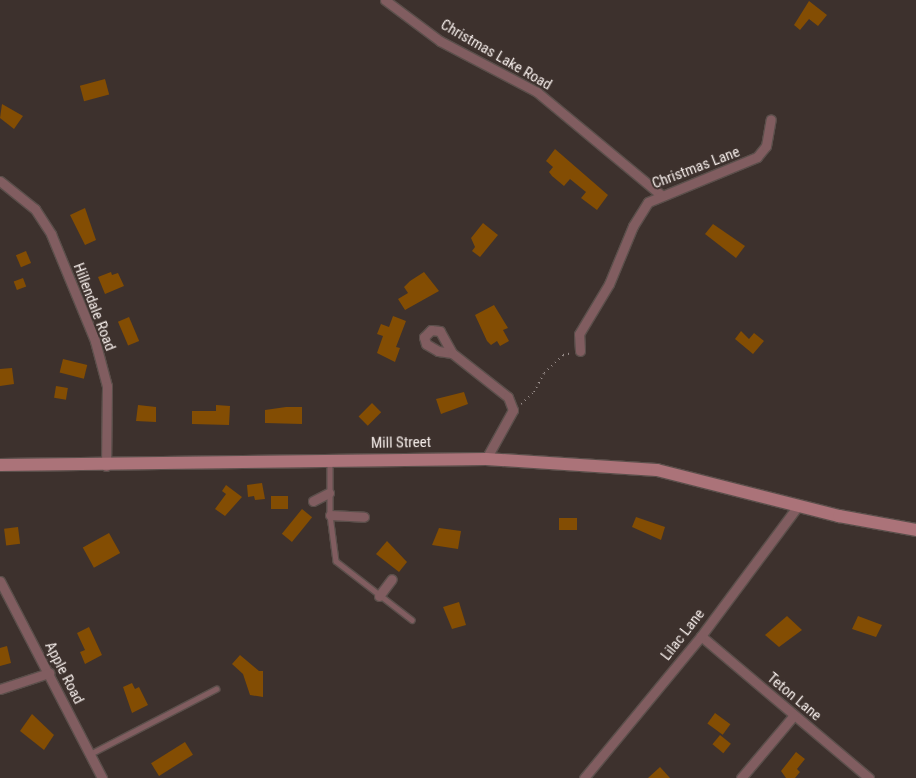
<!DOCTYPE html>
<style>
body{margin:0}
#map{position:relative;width:916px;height:778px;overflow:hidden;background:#3d312d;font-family:"Roboto Condensed",sans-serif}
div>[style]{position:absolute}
.building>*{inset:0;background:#834d03;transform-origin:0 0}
.path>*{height:2px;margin-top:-1px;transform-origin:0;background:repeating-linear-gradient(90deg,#988d8a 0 1px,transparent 0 5px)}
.roads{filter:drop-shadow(1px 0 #5b4f4b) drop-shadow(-1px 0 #5b4f4b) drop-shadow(0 1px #5b4f4b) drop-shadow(0 -1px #5b4f4b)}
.service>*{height:4.5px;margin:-2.25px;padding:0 2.25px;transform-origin:2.25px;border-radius:2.25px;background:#815d60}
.minor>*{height:9px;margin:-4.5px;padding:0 4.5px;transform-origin:4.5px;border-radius:4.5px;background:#815d60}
.secondary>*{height:12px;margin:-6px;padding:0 6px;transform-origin:6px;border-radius:6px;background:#ab7379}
span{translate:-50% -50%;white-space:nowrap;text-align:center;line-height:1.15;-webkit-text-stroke:4px #3d312d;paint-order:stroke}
.street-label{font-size:15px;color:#f6eeeb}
</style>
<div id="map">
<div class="building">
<div style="clip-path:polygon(809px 1px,827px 15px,818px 26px,809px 19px,800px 30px,794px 25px)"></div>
<div style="left:105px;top:79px;width:16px;height:26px;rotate:75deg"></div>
<div style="clip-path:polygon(2px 104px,23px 116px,14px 129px,0 118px)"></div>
<div style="clip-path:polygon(555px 149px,608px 195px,597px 210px,581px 198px,586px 192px,570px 179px,564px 186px,552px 176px,549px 172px,553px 167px,546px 161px)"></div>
<div style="clip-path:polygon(85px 208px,96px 240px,85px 245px,70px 215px)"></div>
<div style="clip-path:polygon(483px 223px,498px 235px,480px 257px,472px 251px,475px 247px,471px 238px)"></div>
<div style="clip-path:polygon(713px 224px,745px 246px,736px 258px,705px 234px)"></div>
<div style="left:26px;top:251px;width:13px;height:11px;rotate:67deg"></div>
<div style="clip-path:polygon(111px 272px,112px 275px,118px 273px,124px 286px,105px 294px,98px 277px)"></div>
<div style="clip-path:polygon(424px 272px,439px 291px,405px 310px,398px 299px,408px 293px,404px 287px,410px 281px)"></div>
<div style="left:23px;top:278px;width:9px;height:10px;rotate:69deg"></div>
<div style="clip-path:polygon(494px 305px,508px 328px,503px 330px,509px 341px,500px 346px,497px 341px,491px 345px,487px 341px,475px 315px)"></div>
<div style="clip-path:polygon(393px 316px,406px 321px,396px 347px,400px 348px,395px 362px,377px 353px,383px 336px,377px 334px,381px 324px,389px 327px)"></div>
<div style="left:129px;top:317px;width:26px;height:12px;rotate:67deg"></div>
<div style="clip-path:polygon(741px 331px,749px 339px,754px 333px,764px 341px,753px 354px,735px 339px)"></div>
<div style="left:63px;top:359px;width:25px;height:14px;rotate:14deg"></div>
<div style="clip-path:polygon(12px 368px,14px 384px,0 386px,0 369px)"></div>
<div style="left:56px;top:386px;width:12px;height:12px;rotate:9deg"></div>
<div style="clip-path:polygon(464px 392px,468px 404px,441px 414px,436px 399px)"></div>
<div style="left:372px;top:403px;width:13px;height:19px;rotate:45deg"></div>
<div style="clip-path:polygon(138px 405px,156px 407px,156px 422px,136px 421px)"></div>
<div style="clip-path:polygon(216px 405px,230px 406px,229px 425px,192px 424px,192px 411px,216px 411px)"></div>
<div style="clip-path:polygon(286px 407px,302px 407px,302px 424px,265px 423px,265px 410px)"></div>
<div style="clip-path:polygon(262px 483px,265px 499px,255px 500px,254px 496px,248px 497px,247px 485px)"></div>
<div style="clip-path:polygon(226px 485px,242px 497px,225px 516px,215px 509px,226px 494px,222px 491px)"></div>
<div style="left:271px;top:496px;width:17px;height:13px"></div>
<div style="left:302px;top:509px;width:13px;height:32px;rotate:39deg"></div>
<div style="clip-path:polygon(636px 517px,665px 527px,661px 540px,632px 527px)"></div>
<div style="left:559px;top:518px;width:18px;height:12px"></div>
<div style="left:18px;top:527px;width:17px;height:14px;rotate:83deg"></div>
<div style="clip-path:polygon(439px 528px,461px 531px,458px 549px,432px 545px)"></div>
<div style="left:109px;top:533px;width:23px;height:30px;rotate:61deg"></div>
<div style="clip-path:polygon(387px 541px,407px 562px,399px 572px,376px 554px)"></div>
<div style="clip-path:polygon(459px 602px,466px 625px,452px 629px,443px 607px)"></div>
<div style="clip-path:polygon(787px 616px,802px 630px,779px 647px,765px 635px)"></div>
<div style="clip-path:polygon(858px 616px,882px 625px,876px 637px,852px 629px)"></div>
<div style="clip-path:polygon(89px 627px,102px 655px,85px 664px,80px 652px,85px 650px,77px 633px)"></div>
<div style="clip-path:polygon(7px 646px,11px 663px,0 666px,0 648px)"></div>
<div style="clip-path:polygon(240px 655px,259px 671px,263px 671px,263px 697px,250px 695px,243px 674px,232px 664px)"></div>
<div style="clip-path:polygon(132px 683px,135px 689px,139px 687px,148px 705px,132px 713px,123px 687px)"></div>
<div style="left:715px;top:713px;width:19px;height:13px;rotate:36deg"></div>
<div style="clip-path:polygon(32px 714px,54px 735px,44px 750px,20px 731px)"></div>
<div style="left:720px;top:735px;width:14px;height:12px;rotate:39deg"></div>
<div style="left:185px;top:742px;width:15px;height:40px;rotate:58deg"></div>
<div style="clip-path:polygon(796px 752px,805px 759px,797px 769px,800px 772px,795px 778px,786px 778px,781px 771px)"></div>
<div style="clip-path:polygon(660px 767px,670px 778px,648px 778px)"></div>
</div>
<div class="path">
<div style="left:521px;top:404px;width:18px;rotate:-43deg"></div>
<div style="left:534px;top:392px;width:21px;rotate:-62deg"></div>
<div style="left:544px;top:373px;width:26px;rotate:-43deg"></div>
<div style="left:563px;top:355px;width:10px;rotate:-11deg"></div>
</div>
<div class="roads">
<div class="service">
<div style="left:330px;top:462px;width:53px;rotate:90deg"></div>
<div style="left:330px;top:515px;width:46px;rotate:82.6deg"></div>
<div style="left:336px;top:561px;width:96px;rotate:37.8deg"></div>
<div style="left:90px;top:754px;width:142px;rotate:-27.3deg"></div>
</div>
<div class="minor">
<div style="left:385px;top:0;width:69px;rotate:36.7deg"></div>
<div style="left:440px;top:41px;width:110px;rotate:27.7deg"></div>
<div style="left:537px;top:92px;width:160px;rotate:39.7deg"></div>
<div style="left:0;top:181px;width:45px;rotate:38.7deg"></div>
<div style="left:35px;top:209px;width:30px;rotate:57deg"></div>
<div style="left:51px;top:234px;width:116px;rotate:67.6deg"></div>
<div style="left:95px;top:341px;width:47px;rotate:75.1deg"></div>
<div style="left:107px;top:386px;width:80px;rotate:90.7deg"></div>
<div style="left:580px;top:351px;width:17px;rotate:-93deg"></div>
<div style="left:579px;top:334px;width:58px;rotate:-59deg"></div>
<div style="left:609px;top:284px;width:63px;rotate:-67.5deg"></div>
<div style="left:633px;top:226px;width:28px;rotate:-58deg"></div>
<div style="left:648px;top:202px;width:118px;rotate:-22.4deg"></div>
<div style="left:757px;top:157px;width:14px;rotate:-51deg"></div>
<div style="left:766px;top:146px;width:27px;rotate:-80deg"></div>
<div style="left:452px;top:353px;width:25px;rotate:-119deg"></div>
<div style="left:440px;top:331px;width:9px;rotate:-174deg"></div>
<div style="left:431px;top:330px;width:10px;rotate:135deg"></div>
<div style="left:424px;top:337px;width:7px;rotate:74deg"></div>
<div style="left:426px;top:344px;width:14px;rotate:30deg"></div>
<div style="left:438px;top:351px;width:14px;rotate:8deg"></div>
<div style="left:452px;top:353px;width:71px;rotate:38.2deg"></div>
<div style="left:508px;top:397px;width:14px;rotate:69deg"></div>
<div style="left:513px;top:410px;width:56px;rotate:118.9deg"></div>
<div style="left:313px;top:501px;width:18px;rotate:-27deg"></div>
<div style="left:330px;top:515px;width:34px;rotate:3deg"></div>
<div style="left:0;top:581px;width:222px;rotate:62.6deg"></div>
<div style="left:379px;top:596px;width:21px;rotate:-53deg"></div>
<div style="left:701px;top:636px;width:220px;rotate:40.2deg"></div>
<div style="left:0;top:689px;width:52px;rotate:-18.1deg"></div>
<div style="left:584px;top:778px;width:184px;rotate:-50.5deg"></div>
<div style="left:701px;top:636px;width:162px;rotate:-53.3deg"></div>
<div style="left:741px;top:778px;width:82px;rotate:-49.9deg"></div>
</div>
<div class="secondary">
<div style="left:0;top:465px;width:486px;rotate:-0.7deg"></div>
<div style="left:486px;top:459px;width:171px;rotate:3.7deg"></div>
<div style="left:657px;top:470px;width:188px;rotate:14.2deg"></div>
<div style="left:839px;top:516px;width:78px;rotate:10.3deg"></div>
</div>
</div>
<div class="street-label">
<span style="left:496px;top:55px;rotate:30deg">Christmas Lake Road</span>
<span style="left:696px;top:168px;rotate:-21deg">Christmas Lane</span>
<span style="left:94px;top:307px;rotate:69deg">Hillendale Road</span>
<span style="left:401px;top:443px;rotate:-1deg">Mill Street</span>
<span style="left:683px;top:635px;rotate:-52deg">Lilac Lane</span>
<span style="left:64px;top:673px;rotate:63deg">Apple Road</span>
<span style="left:794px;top:697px;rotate:40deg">Teton Lane</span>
</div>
</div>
